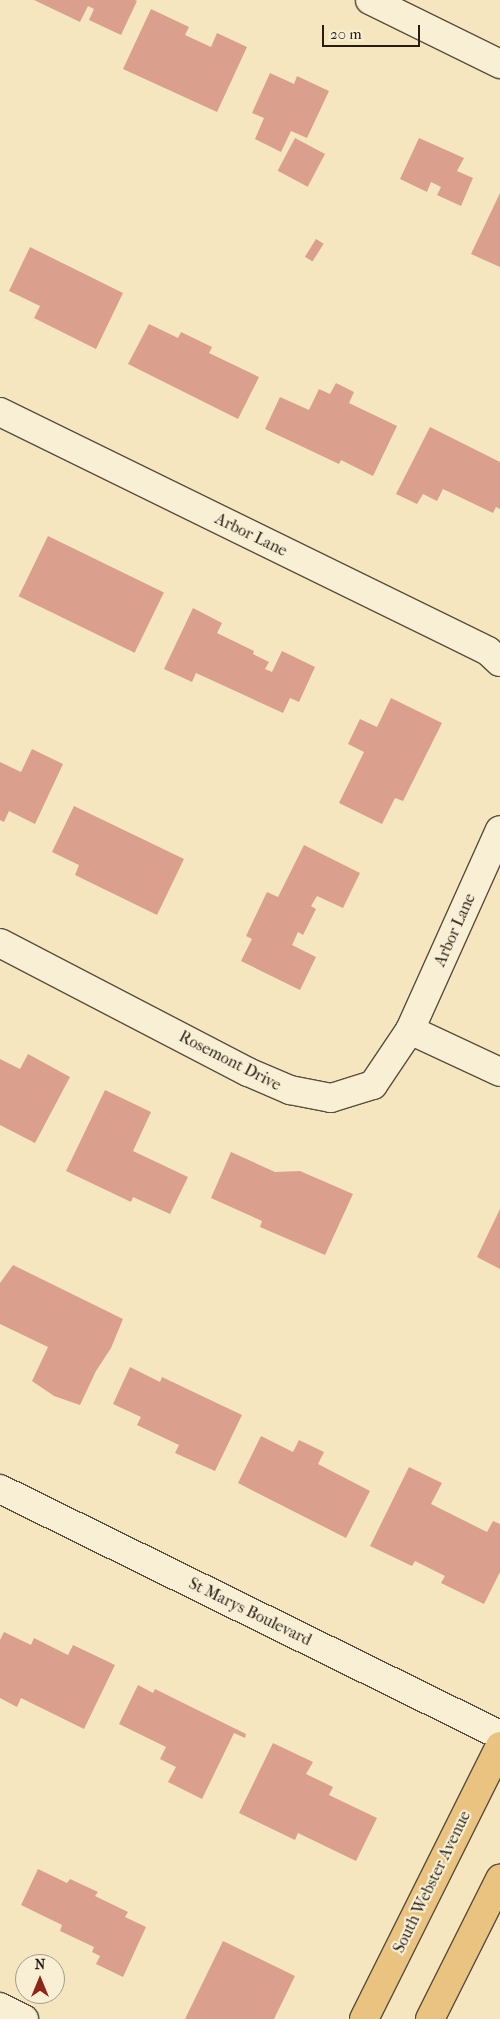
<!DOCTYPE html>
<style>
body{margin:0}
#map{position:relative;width:500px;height:2019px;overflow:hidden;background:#f5e6bf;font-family:"IM FELL French Canon",serif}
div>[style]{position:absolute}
.building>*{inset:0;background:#daa08d;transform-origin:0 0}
.roads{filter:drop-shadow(1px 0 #5a4e3f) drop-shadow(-1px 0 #5a4e3f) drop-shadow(0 1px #5a4e3f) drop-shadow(0 -1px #5a4e3f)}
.minor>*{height:28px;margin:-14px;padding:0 14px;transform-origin:14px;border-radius:14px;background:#f8efd5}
.major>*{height:28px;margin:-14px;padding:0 14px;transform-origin:14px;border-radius:14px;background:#eac380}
span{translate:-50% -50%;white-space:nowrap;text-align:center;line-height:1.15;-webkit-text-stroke:4.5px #f8efd5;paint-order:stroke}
.street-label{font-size:16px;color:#261c14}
.north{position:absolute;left:15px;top:1954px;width:50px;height:50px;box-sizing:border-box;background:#f8efd5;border:1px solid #a49b88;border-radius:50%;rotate:0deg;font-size:14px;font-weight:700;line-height:20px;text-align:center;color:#261c14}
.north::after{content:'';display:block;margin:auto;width:18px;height:22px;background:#8f2418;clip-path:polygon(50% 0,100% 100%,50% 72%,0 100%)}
.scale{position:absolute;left:322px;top:25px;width:98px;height:22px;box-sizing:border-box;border:2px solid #261c14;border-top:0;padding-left:6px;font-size:15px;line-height:18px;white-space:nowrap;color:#261c14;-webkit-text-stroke:4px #f8efd5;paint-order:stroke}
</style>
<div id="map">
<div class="building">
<div style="clip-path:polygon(34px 0,135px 0,137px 1px,121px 35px,89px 20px,94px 9px,88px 6px,80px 22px)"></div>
<div style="clip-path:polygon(151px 9px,189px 27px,185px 35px,211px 47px,217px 33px,247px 47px,217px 112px,123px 69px)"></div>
<div style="clip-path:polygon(270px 73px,294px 84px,297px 76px,329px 91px,307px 138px,291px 131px,281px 152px,255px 139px,264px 118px,252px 113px)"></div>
<div style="left:295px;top:138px;width:34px;height:37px;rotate:28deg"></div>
<div style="clip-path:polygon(419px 138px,464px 158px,457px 171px,473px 178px,461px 206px,437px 195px,441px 187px,431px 182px,427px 192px,400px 179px)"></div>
<div style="clip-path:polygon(500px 193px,500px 267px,471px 254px)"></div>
<div style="left:316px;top:239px;width:9px;height:21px;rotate:32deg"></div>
<div style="clip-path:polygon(30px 247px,123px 293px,96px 349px,34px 318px,40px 306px,9px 291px)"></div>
<div style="clip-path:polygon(149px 324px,178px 338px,181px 332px,212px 347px,209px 353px,259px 377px,238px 419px,128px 364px)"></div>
<div style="clip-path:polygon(336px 383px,354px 392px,349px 403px,397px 426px,373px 476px,341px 460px,339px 464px,265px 429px,280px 397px,309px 410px,319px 389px,330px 394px)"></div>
<div style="clip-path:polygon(430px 427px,500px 462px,500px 509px,496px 507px,493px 513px,443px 489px,437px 501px,423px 494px,417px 504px,396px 494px)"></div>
<div style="left:48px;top:536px;width:129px;height:67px;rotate:26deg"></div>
<div style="clip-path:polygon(193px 608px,222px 623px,217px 633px,254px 651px,253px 654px,269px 662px,265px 669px,272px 672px,282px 651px,315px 667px,299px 702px,290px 698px,283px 713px,196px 673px,192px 682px,164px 669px)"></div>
<div style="clip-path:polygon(391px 698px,442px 723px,403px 801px,395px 798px,382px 824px,339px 803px,364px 752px,348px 744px,360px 719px,377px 727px)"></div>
<div style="clip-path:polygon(32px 749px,63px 764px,35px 824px,9px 811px,4px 822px,0 820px,0 762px,21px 772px)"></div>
<div style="clip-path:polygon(74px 806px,184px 859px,157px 915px,75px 875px,79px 865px,52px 852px)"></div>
<div style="clip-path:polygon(304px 845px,360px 873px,343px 908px,317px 896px,311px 906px,316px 909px,303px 935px,298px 932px,292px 945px,316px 957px,300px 990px,241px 961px,252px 939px,246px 936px,267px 892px,278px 897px)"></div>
<div style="clip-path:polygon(28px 1054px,70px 1077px,35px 1143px,0 1125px,0 1059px,20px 1069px)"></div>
<div style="clip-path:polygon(105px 1090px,151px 1112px,133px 1151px,188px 1177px,170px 1214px,133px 1197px,131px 1202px,66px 1171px)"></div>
<div style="clip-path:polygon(231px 1152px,275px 1172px,300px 1171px,353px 1194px,325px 1255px,260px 1227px,262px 1221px,211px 1198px)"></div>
<div style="clip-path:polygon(500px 1209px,500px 1269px,477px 1257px)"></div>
<div style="clip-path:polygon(13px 1265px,123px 1319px,111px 1348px,96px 1371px,80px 1405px,54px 1396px,32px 1381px,48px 1347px,0 1324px,0 1283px)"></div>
<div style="clip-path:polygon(130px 1367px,160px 1382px,162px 1377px,242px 1415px,215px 1471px,175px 1453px,179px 1445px,137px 1425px,141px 1417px,113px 1404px)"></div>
<div style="clip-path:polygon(261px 1436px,293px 1452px,299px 1440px,324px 1452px,318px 1464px,370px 1491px,346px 1538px,238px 1483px)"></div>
<div style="clip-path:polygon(409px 1467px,442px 1483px,431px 1504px,487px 1532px,493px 1521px,500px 1524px,500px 1572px,484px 1604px,441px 1583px,445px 1576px,415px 1561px,412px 1566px,370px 1546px)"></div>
<div style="clip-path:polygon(4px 1632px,31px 1645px,34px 1638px,68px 1655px,73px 1645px,115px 1665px,84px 1729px,21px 1698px,17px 1707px,0 1698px,0 1640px)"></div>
<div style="clip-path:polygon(138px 1685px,153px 1693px,155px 1689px,246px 1734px,245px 1738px,234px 1733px,202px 1799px,168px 1782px,176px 1767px,160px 1759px,166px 1747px,119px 1724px)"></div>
<div style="clip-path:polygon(273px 1743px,313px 1762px,306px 1774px,333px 1787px,329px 1795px,377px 1818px,356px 1861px,298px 1833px,295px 1840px,239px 1813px)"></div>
<div style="clip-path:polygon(38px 1869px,67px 1883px,70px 1879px,98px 1892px,95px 1896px,128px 1912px,125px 1917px,146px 1927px,123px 1977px,96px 1964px,100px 1956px,92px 1952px,94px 1947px,60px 1931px,62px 1925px,21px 1905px)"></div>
<div style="clip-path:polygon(223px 1941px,295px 1976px,274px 2019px,185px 2019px)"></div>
</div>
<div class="roads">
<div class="minor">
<div style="left:370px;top:0;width:145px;rotate:26.2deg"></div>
<div style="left:0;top:412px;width:543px;rotate:26.09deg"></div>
<div style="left:488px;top:651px;width:16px;rotate:43deg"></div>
<div style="left:0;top:943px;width:280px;rotate:27.5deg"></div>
<div style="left:248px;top:1072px;width:46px;rotate:23.2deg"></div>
<div style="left:290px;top:1090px;width:42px;rotate:11deg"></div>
<div style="left:331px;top:1098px;width:44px;rotate:-17.2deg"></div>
<div style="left:373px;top:1085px;width:66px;rotate:-56.1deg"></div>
<div style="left:410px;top:1030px;width:219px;rotate:-65.8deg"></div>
<div style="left:410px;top:1030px;width:99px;rotate:25deg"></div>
<div style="left:0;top:1489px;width:557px;rotate:26.2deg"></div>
<div style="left:0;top:2007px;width:27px;rotate:27deg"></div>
</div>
<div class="major">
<div style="left:364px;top:2019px;width:305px;rotate:-63.5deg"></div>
<div style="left:430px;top:2019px;width:157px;rotate:-63.4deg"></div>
</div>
</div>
<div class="street-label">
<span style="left:251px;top:535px;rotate:26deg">Arbor Lane</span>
<span style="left:455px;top:930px;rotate:-66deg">Arbor Lane</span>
<span style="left:230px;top:1061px;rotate:27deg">Rosemont Drive</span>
<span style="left:250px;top:1612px;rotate:26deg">St Marys Boulevard</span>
<span style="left:432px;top:1882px;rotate:-64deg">South Webster Avenue</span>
</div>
<div class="north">N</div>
<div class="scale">20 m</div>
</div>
